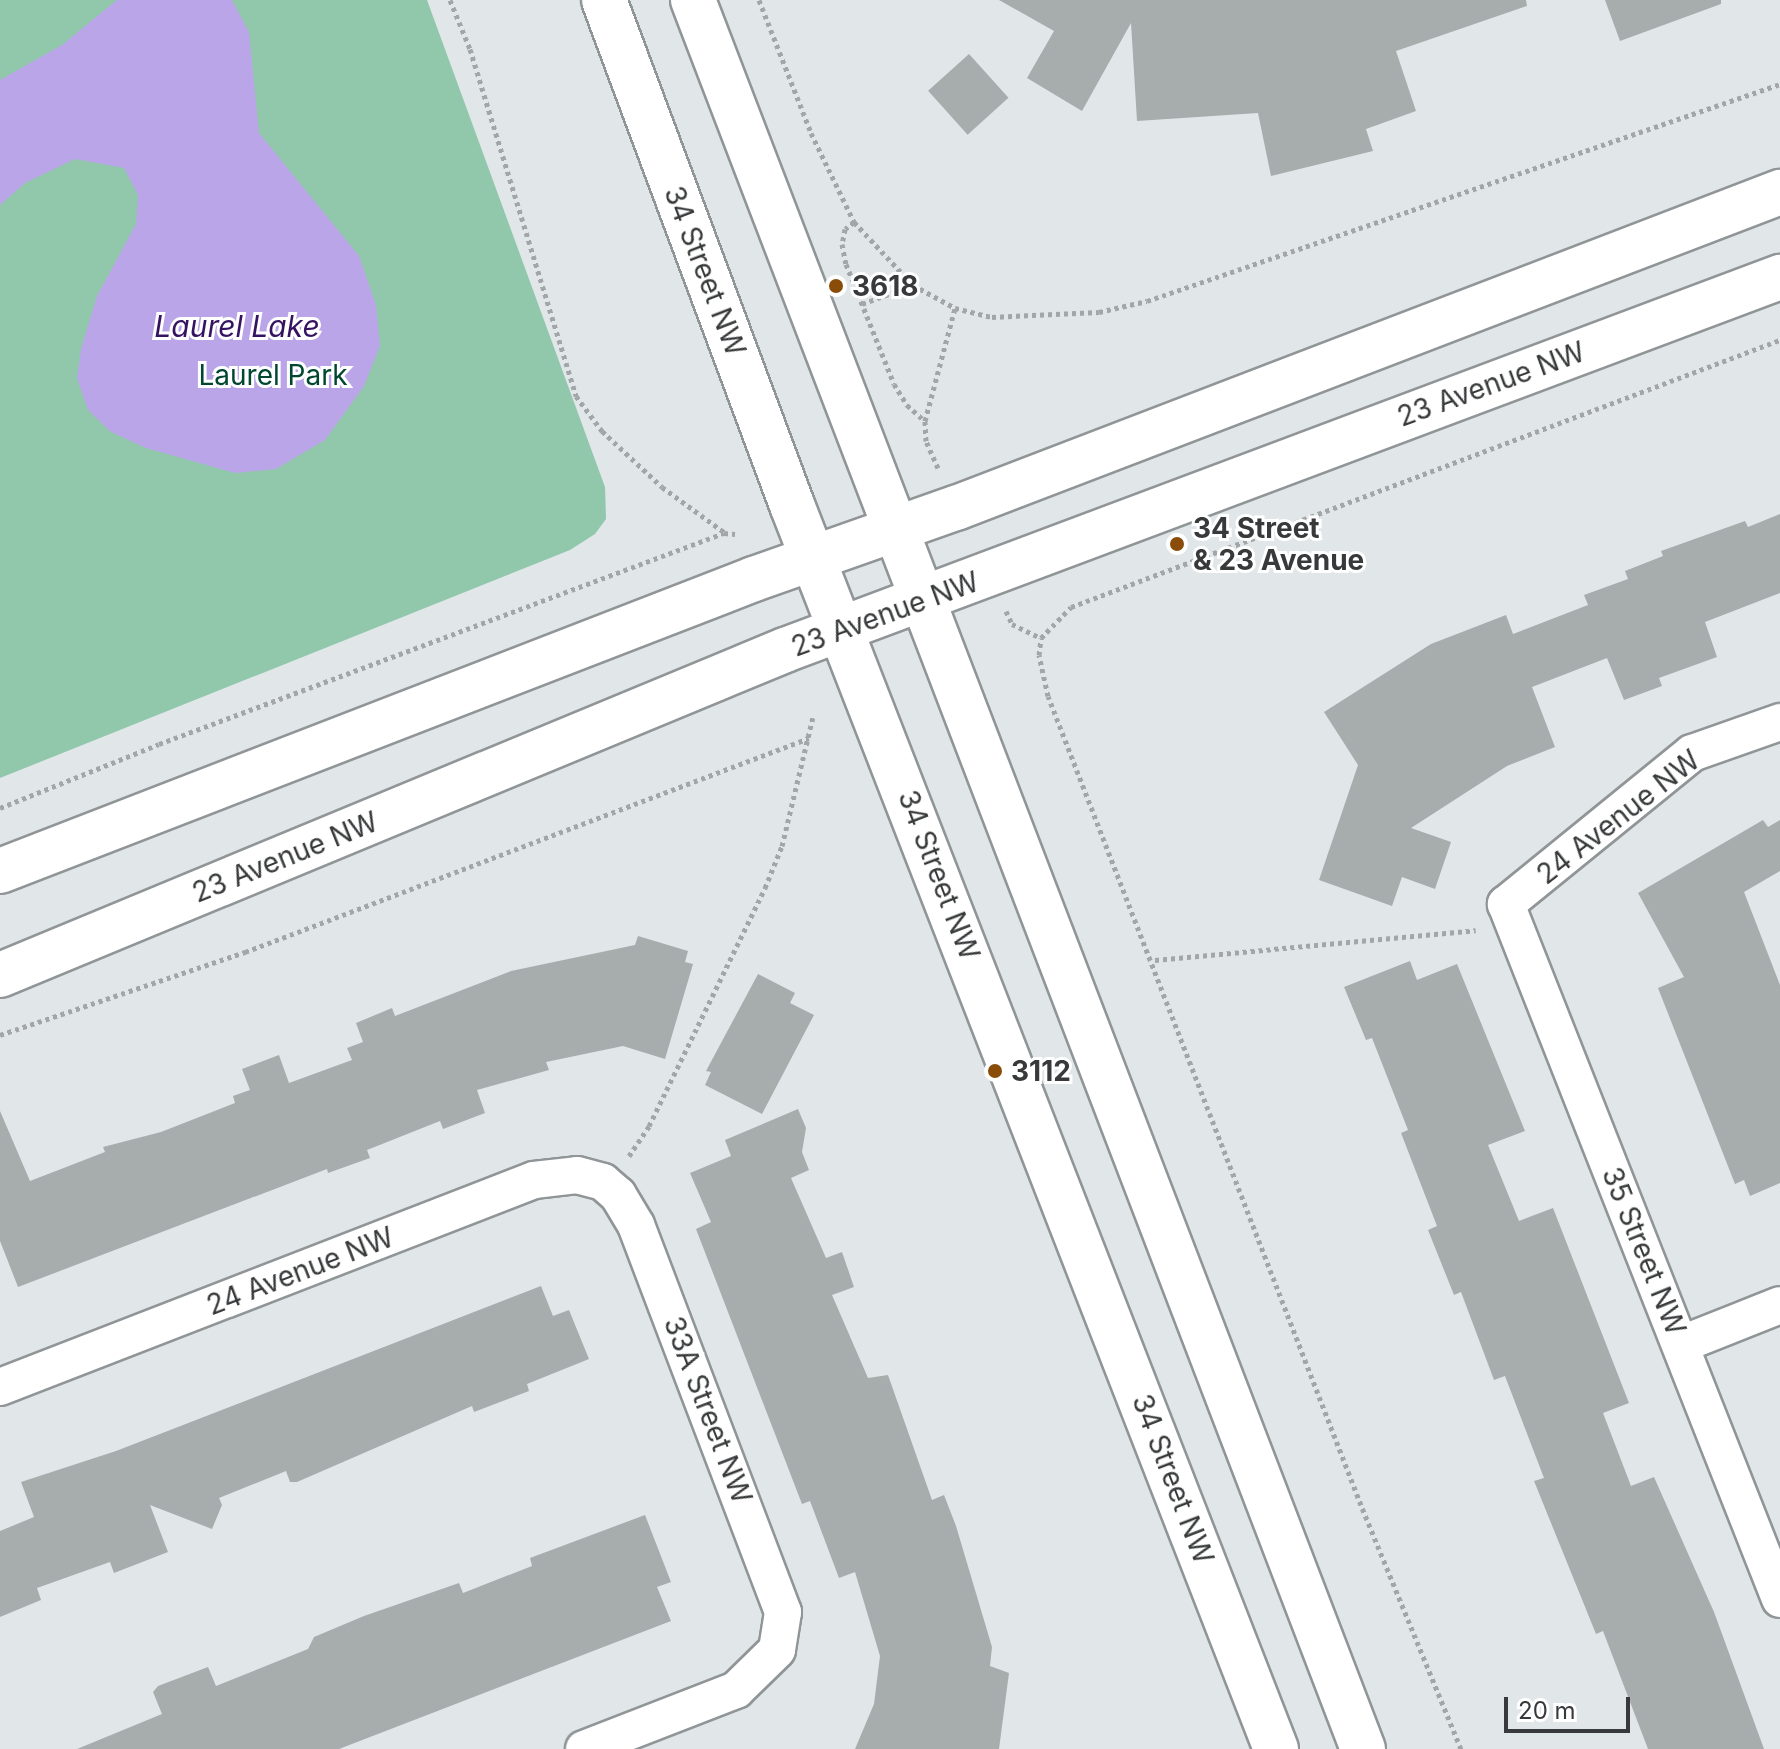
<!DOCTYPE html>
<style>
body{margin:0}
#map{position:relative;width:1780px;height:1749px;overflow:hidden;background:#e1e6e8;font-family:Inter,sans-serif}
div>[style]{position:absolute}
.green>*{inset:0;background:#91c8ac}
.water>*{inset:0;background:#b9a5e8}
.building>*{inset:0;background:#a7adad;transform-origin:0 0}
.path>*{height:5px;margin-top:-2.5px;transform-origin:0;background:repeating-linear-gradient(90deg,#a2a6a8 0 4px,transparent 0 8px)}
.roads{filter:drop-shadow(2px 0 #909597) drop-shadow(-2px 0 #909597) drop-shadow(0 2px #909597) drop-shadow(0 -2px #909597)}
.street>*{height:36px;margin:-18px;padding:0 18px;transform-origin:18px;border-radius:18px;background:#fff}
.secondary>*{height:44px;margin:-22px;padding:0 22px;transform-origin:22px;border-radius:22px;background:#fff}
.dots>*{width:22px;height:22px;translate:-50% -50%;box-sizing:border-box;border:4px solid #fff;border-radius:50%}
span{translate:-50% -50%;white-space:nowrap;text-align:center;line-height:1.15;-webkit-text-stroke:6px #fff;paint-order:stroke}
.street-label{font-size:28px;color:#37393a}
.poi-label{font-size:28px;color:#37393a;font-weight:700}
.left{translate:0 -50%;text-align:left}
.park-label{font-size:28px;color:#01472f}
.water-label{font-size:30px;color:#351361;font-style:italic}
.scale{position:absolute;left:1504px;top:1697px;width:126px;height:36px;box-sizing:border-box;border:4px solid #37393a;border-top:0;padding-left:10px;font-size:24px;line-height:28px;white-space:nowrap;color:#37393a;-webkit-text-stroke:6px #fff;paint-order:stroke}
</style>
<div id="map">
<div class="green">
<div style="clip-path:polygon(0 0,427px 0,605px 487px,606px 519px,595px 534px,570px 550px,0 778px)"></div>
</div>
<div class="water">
<div style="clip-path:polygon(117px 0,232px 0,249px 32px,259px 133px,359px 256px,376px 305px,380px 346px,364px 386px,325px 440px,276px 469px,235px 473px,146px 448px,111px 432px,88px 410px,77px 378px,81px 349px,97px 296px,136px 224px,138px 195px,124px 168px,75px 159px,25px 183px,0 205px,0 80px,62px 45px)"></div>
</div>
<div class="building">
<div style="clip-path:polygon(999px 0,1526px 0,1527px 6px,1396px 51px,1416px 111px,1366px 129px,1373px 151px,1271px 176px,1258px 113px,1137px 121px,1131px 23px,1082px 111px,1027px 78px,1054px 31px)"></div>
<div style="clip-path:polygon(1605px 0,1721px 0,1721px 4px,1620px 41px)"></div>
<div style="left:969px;top:54px;width:59px;height:55px;rotate:48deg"></div>
<div style="clip-path:polygon(1780px 514px,1780px 593px,1705px 622px,1717px 657px,1659px 678px,1662px 686px,1624px 700px,1607px 658px,1532px 687px,1555px 747px,1507px 766px,1411px 828px,1451px 842px,1435px 889px,1402px 877px,1392px 906px,1319px 880px,1358px 765px,1324px 712px,1431px 644px,1506px 615px,1513px 634px,1588px 605px,1584px 595px,1628px 579px,1625px 571px,1663px 556px,1661px 551px,1745px 521px,1748px 527px)"></div>
<div style="clip-path:polygon(1763px 820px,1768px 827px,1780px 820px,1780px 871px,1744px 892px,1780px 985px,1780px 1183px,1750px 1196px,1744px 1180px,1735px 1184px,1658px 988px,1684px 977px,1638px 893px)"></div>
<div style="clip-path:polygon(638px 936px,688px 951px,685px 962px,693px 964px,665px 1059px,623px 1046px,546px 1062px,549px 1070px,477px 1090px,485px 1113px,443px 1129px,440px 1121px,367px 1150px,370px 1158px,328px 1173px,327px 1169px,18px 1287px,0 1241px,0 1111px,30px 1181px,105px 1152px,103px 1147px,161px 1132px,235px 1103px,233px 1096px,250px 1090px,242px 1069px,279px 1055px,289px 1083px,352px 1060px,347px 1048px,363px 1042px,356px 1023px,392px 1008px,395px 1016px,511px 971px,635px 945px)"></div>
<div style="clip-path:polygon(1410px 961px,1417px 980px,1457px 964px,1525px 1131px,1488px 1145px,1519px 1221px,1553px 1208px,1629px 1403px,1603px 1413px,1631px 1486px,1654px 1477px,1714px 1612px,1764px 1749px,1648px 1749px,1603px 1631px,1596px 1634px,1534px 1481px,1544px 1478px,1505px 1376px,1494px 1380px,1461px 1292px,1454px 1295px,1428px 1230px,1437px 1226px,1401px 1133px,1408px 1130px,1372px 1038px,1366px 1040px,1344px 987px)"></div>
<div style="clip-path:polygon(758px 974px,795px 993px,790px 1003px,814px 1015px,762px 1114px,705px 1085px,711px 1072px,706px 1071px)"></div>
<div style="clip-path:polygon(798px 1109px,806px 1128px,802px 1152px,809px 1170px,791px 1178px,826px 1258px,842px 1252px,854px 1287px,832px 1295px,868px 1378px,888px 1375px,932px 1500px,944px 1495px,956px 1526px,992px 1647px,990px 1666px,1009px 1673px,999px 1749px,855px 1749px,874px 1704px,880px 1656px,855px 1572px,839px 1578px,810px 1501px,802px 1504px,696px 1229px,711px 1222px,690px 1173px,731px 1156px,725px 1140px)"></div>
<div style="clip-path:polygon(541px 1286px,553px 1316px,569px 1310px,589px 1359px,527px 1384px,529px 1391px,474px 1412px,472px 1406px,297px 1482px,290px 1482px,286px 1471px,219px 1498px,222px 1505px,212px 1529px,150px 1505px,168px 1552px,114px 1573px,110px 1562px,37px 1588px,41px 1600px,0 1617px,0 1531px,34px 1517px,21px 1482px,116px 1451px)"></div>
<div style="clip-path:polygon(645px 1515px,671px 1582px,657px 1587px,671px 1621px,339px 1749px,77px 1749px,162px 1714px,153px 1692px,158px 1686px,208px 1667px,216px 1686px,308px 1649px,314px 1637px,364px 1616px,459px 1583px,463px 1593px,532px 1566px,530px 1558px)"></div>
</div>
<div class="path">
<div style="left:450px;top:0;width:53px;rotate:67.8deg"></div>
<div style="left:470px;top:49px;width:363px;rotate:73deg"></div>
<div style="left:576px;top:396px;width:44px;rotate:53.4deg"></div>
<div style="left:602px;top:431px;width:82px;rotate:43deg"></div>
<div style="left:662px;top:487px;width:77px;rotate:36deg"></div>
<div style="left:759px;top:0;width:143px;rotate:68.6deg"></div>
<div style="left:811px;top:133px;width:99px;rotate:64.2deg"></div>
<div style="left:854px;top:222px;width:86px;rotate:46.9deg"></div>
<div style="left:913px;top:285px;width:48px;rotate:28.7deg"></div>
<div style="left:955px;top:308px;width:38px;rotate:14deg"></div>
<div style="left:992px;top:317px;width:107px;rotate:-2.7deg"></div>
<div style="left:1099px;top:312px;width:49px;rotate:-12.9deg"></div>
<div style="left:1147px;top:301px;width:669px;rotate:-18.92deg"></div>
<div style="left:854px;top:222px;width:11px;rotate:142deg"></div>
<div style="left:845px;top:229px;width:15px;rotate:101deg"></div>
<div style="left:842px;top:244px;width:20px;rotate:79deg"></div>
<div style="left:846px;top:264px;width:129px;rotate:68.2deg"></div>
<div style="left:894px;top:384px;width:25px;rotate:58deg"></div>
<div style="left:907px;top:405px;width:24px;rotate:42deg"></div>
<div style="left:862px;top:304px;width:54px;rotate:-20.4deg"></div>
<div style="left:938px;top:468px;width:30px;rotate:-114deg"></div>
<div style="left:926px;top:441px;width:20px;rotate:-93deg"></div>
<div style="left:925px;top:421px;width:117px;rotate:-75.1deg"></div>
<div style="left:1006px;top:611px;width:14px;rotate:65deg"></div>
<div style="left:1012px;top:624px;width:32px;rotate:26deg"></div>
<div style="left:0;top:808px;width:171px;rotate:-21.9deg"></div>
<div style="left:159px;top:744px;width:603px;rotate:-20.48deg"></div>
<div style="left:724px;top:533px;width:11px;rotate:5deg"></div>
<div style="left:1155px;top:960px;width:322px;rotate:-5.3deg"></div>
<div style="left:0;top:1035px;width:259px;rotate:-18.7deg"></div>
<div style="left:245px;top:952px;width:603px;rotate:-20.78deg"></div>
<div style="left:629px;top:1156px;width:36px;rotate:-56deg"></div>
<div style="left:649px;top:1126px;width:265px;rotate:-64deg"></div>
<div style="left:765px;top:888px;width:45px;rotate:-68deg"></div>
<div style="left:782px;top:846px;width:133px;rotate:-76.5deg"></div>
<div style="left:1461px;top:1749px;width:264px;rotate:-112.3deg"></div>
<div style="left:1361px;top:1505px;width:867px;rotate:-111.15deg"></div>
<div style="left:1048px;top:696px;width:42px;rotate:-102.4deg"></div>
<div style="left:1039px;top:655px;width:17px;rotate:-83deg"></div>
<div style="left:1041px;top:638px;width:43px;rotate:-45.9deg"></div>
<div style="left:1071px;top:607px;width:758px;rotate:-20.64deg"></div>
</div>
<div class="roads">
<div class="street">
<div style="left:1780px;top:722px;width:93px;rotate:160.6deg"></div>
<div style="left:1692px;top:753px;width:240px;rotate:140.9deg"></div>
<div style="left:1506px;top:904px;width:747px;rotate:68.48deg"></div>
<div style="left:1682px;top:1344px;width:105px;rotate:-21.7deg"></div>
<div style="left:0;top:1387px;width:573px;rotate:-21.19deg"></div>
<div style="left:534px;top:1180px;width:43px;rotate:-6.6deg"></div>
<div style="left:577px;top:1175px;width:27px;rotate:15deg"></div>
<div style="left:603px;top:1182px;width:20px;rotate:41deg"></div>
<div style="left:618px;top:1195px;width:35px;rotate:59deg"></div>
<div style="left:636px;top:1225px;width:414px;rotate:69.2deg"></div>
<div style="left:783px;top:1612px;width:38px;rotate:99deg"></div>
<div style="left:777px;top:1650px;width:57px;rotate:135.7deg"></div>
<div style="left:736px;top:1690px;width:163px;rotate:158.8deg"></div>
</div>
<div class="secondary">
<div style="left:604px;top:0;width:539px;rotate:69.58deg"></div>
<div style="left:792px;top:505px;width:1335px;rotate:68.74deg"></div>
<div style="left:693px;top:0;width:1873px;rotate:69.04deg"></div>
<div style="left:0;top:871px;width:809px;rotate:-21.17deg"></div>
<div style="left:754px;top:579px;width:214px;rotate:-19.4deg"></div>
<div style="left:956px;top:508px;width:883px;rotate:-20.98deg"></div>
<div style="left:0;top:975px;width:850px;rotate:-22.49deg"></div>
<div style="left:785px;top:650px;width:1063px;rotate:-20.55deg"></div>
</div>
</div>
<div class="dots">
<div style="left:836px;top:286px;background:#894d09"></div>
<div style="left:1177px;top:544px;background:#894d09"></div>
<div style="left:995px;top:1071px;background:#894d09"></div>
</div>
<div class="street-label">
<span style="left:705px;top:271px;rotate:69deg">34 Street NW</span>
<span style="left:1491px;top:384px;rotate:-20deg">23 Avenue NW</span>
<span style="left:885px;top:614px;rotate:-20deg">23 Avenue NW</span>
<span style="left:1618px;top:817px;rotate:-38deg">24 Avenue NW</span>
<span style="left:285px;top:857px;rotate:-22deg">23 Avenue NW</span>
<span style="left:939px;top:875px;rotate:69deg">34 Street NW</span>
<span style="left:1644px;top:1251px;rotate:68deg">35 Street NW</span>
<span style="left:300px;top:1271px;rotate:-21deg">24 Avenue NW</span>
<span style="left:708px;top:1410px;rotate:69deg">33A Street NW</span>
<span style="left:1173px;top:1479px;rotate:69deg">34 Street NW</span>
</div>
<div class="poi-label">
<span class="left" style="left:852px;top:286px">3618</span>
<span class="left" style="left:1193px;top:544px">34 Street<br>&amp; 23 Avenue</span>
<span class="left" style="left:1011px;top:1071px">3112</span>
</div>
<div class="park-label">
<span style="left:273px;top:375px">Laurel Park</span>
</div>
<div class="water-label">
<span style="left:237px;top:326px">Laurel Lake</span>
</div>
<div class="scale">20 m</div>
</div>
